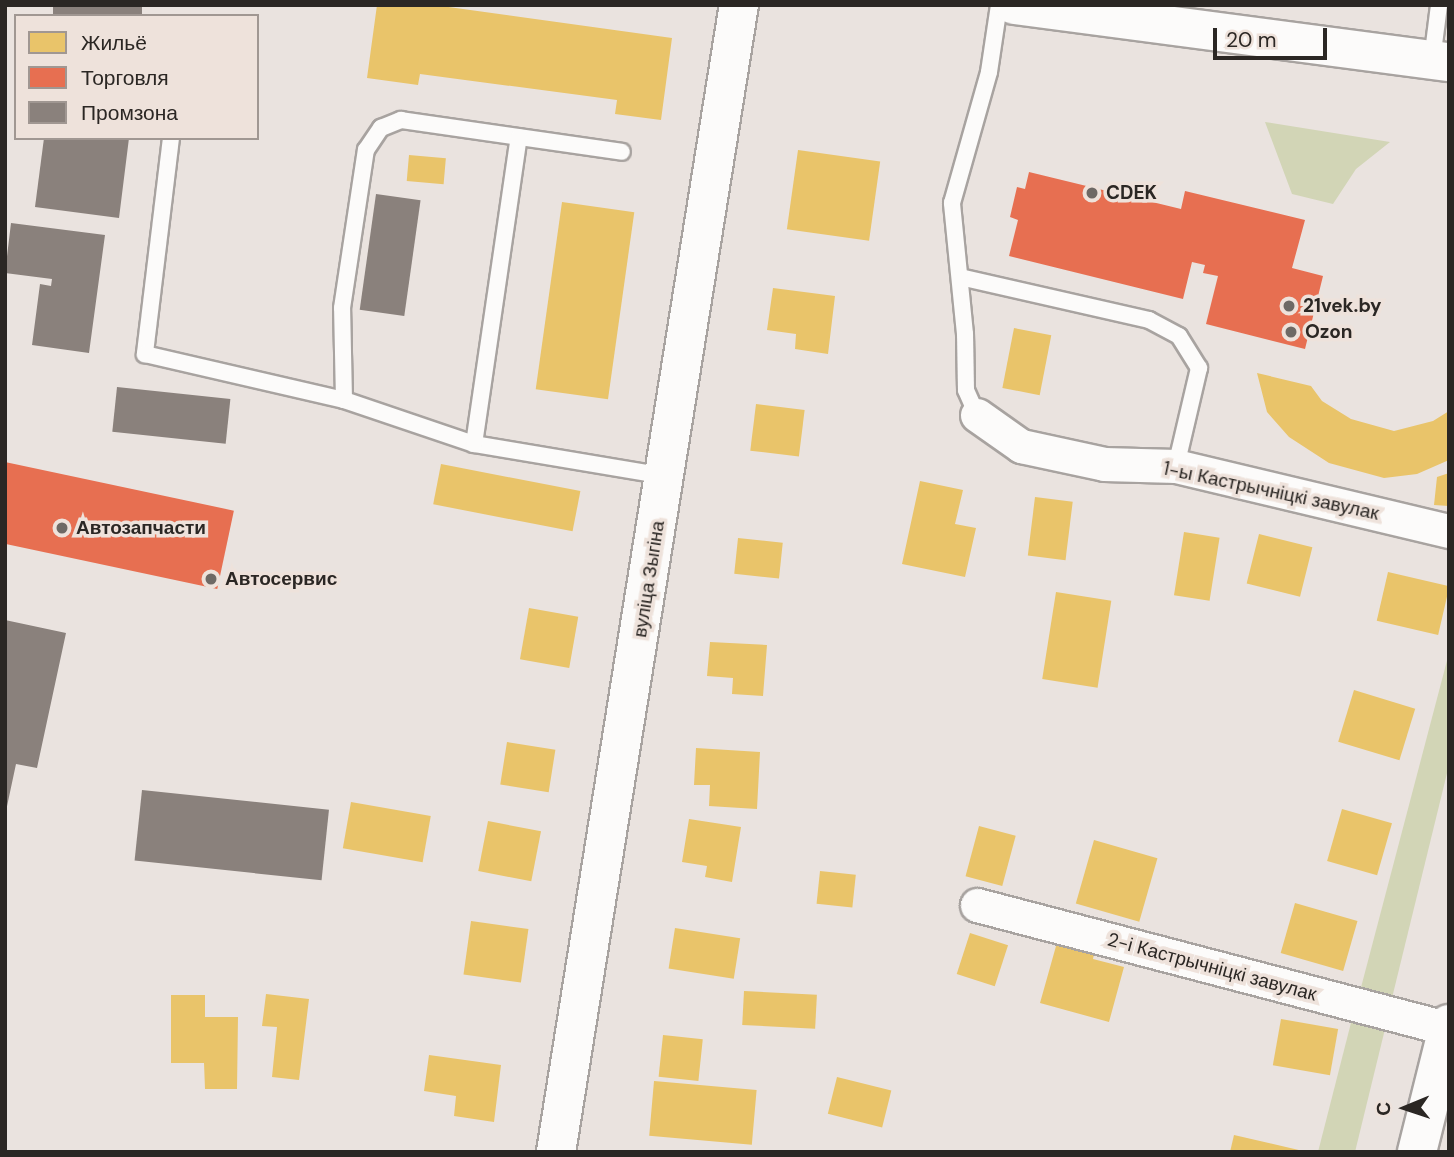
<!DOCTYPE html>
<meta charset="utf-8">
<style>
body{margin:0}
#map{position:relative;width:1454px;height:1157px;overflow:hidden;background:#eae3df;font-family:"DM Sans",sans-serif}
div>[style]{position:absolute}
.green>*{inset:0;background:#d2d5b6}
.homes>*{inset:0;background:#e9c46a;transform-origin:0 0}
.shops>*{inset:0;background:#e76f51;transform-origin:0 0}
.industry>*{inset:0;background:#8a817c;transform-origin:0 0}
.roads{filter:drop-shadow(2px 0 #a8a3a0) drop-shadow(-2px 0 #a8a3a0) drop-shadow(0 2px #a8a3a0) drop-shadow(0 -2px #a8a3a0)}
.lane>*{height:16px;margin:-8px;padding:0 8px;transform-origin:8px;border-radius:8px;background:#fcfbfa}
.street>*{height:33px;margin:-16.5px;padding:0 16.5px;transform-origin:16.5px;border-radius:16.5px;background:#fcfbfa}
.secondary>*{height:38px;margin:-19px;padding:0 19px;transform-origin:19px;border-radius:19px;background:#fcfbfa}
.dots>*{width:19px;height:19px;translate:-50% -50%;box-sizing:border-box;border:4px solid #eee2db;border-radius:50%}
span{translate:-50% -50%;white-space:nowrap;text-align:center;line-height:1.15;-webkit-text-stroke:7px #eee2db;paint-order:stroke}
.poi-label{font-size:19px;color:#2b2724;font-weight:700}
.left{translate:0 -50%;text-align:left}
.street-label{font-size:19px;color:#2b2724}
.frame{position:absolute;inset:0;border:7px solid #2b2724;pointer-events:none}
.legend{position:absolute;left:14px;top:14px;width:245px;height:126px;box-sizing:border-box;background:#eee2db;border:2px solid #a09792;margin:0;padding:9px 12px;list-style:none;font-size:21px;color:#2b2724}
.legend li{display:flex;align-items:center;gap:14px;height:35px}
.legend b{width:35px;border:2px solid #a09792}
.north{position:absolute;left:1370px;top:1073px;width:70px;height:70px;-webkit-text-stroke:5px #eee2db;paint-order:stroke;rotate:268deg;font-size:19px;font-weight:700;line-height:28px;text-align:center;color:#2b2724}
.north::after{content:'';display:block;margin:auto;width:24px;height:32px;background:#2b2724;clip-path:polygon(50% 0,100% 100%,50% 72%,0 100%)}
.scale{position:absolute;left:1213px;top:28px;width:114px;height:32px;box-sizing:border-box;border:4px solid #2b2724;border-top:0;padding-left:9px;font-size:21px;line-height:24px;white-space:nowrap;color:#2b2724;-webkit-text-stroke:5px #eee2db;paint-order:stroke}
</style>
<div id="map">
<div class="green">
<div style="clip-path:polygon(1265px 122px,1390px 142px,1356px 169px,1333px 204px,1292px 194px)"></div>
<div style="clip-path:polygon(1449px 653px,1449px 765px,1392px 998px,1359px 995px)"></div>
<div style="clip-path:polygon(1353px 1015px,1385px 1029px,1355px 1152px,1318px 1152px)"></div>
</div>
<div class="homes">
<div style="clip-path:polygon(377px 5px,434px 5px,672px 38px,661px 120px,615px 114px,617px 100px,420px 74px,418px 85px,367px 78px)"></div>
<div style="left:798px;top:150px;width:83px;height:80px;rotate:8deg"></div>
<div style="left:409px;top:155px;width:37px;height:26px;rotate:5deg"></div>
<div style="left:562px;top:202px;width:73px;height:189px;rotate:8deg"></div>
<div style="clip-path:polygon(773px 288px,835px 296px,828px 354px,795px 349px,796px 334px,767px 330px)"></div>
<div style="left:1014px;top:328px;width:38px;height:61px;rotate:11deg"></div>
<div style="clip-path:polygon(1257px 373px,1311px 386px,1322px 401px,1351px 419px,1394px 431px,1433px 421px,1449px 411px,1449px 460px,1417px 474px,1384px 478px,1329px 463px,1289px 437px,1267px 412px)"></div>
<div style="left:756px;top:404px;width:49px;height:47px;rotate:7deg"></div>
<div style="left:441px;top:464px;width:142px;height:41px;rotate:11deg"></div>
<div style="clip-path:polygon(1449px 473px,1449px 506px,1434px 505px,1437px 477px)"></div>
<div style="clip-path:polygon(920px 481px,963px 490px,955px 524px,976px 528px,965px 577px,902px 564px)"></div>
<div style="left:1035px;top:497px;width:38px;height:59px;rotate:7deg"></div>
<div style="left:1184px;top:532px;width:36px;height:64px;rotate:9deg"></div>
<div style="left:1259px;top:534px;width:55px;height:51px;rotate:14deg"></div>
<div style="left:738px;top:538px;width:45px;height:36px;rotate:6deg"></div>
<div style="left:1388px;top:572px;width:63px;height:50px;rotate:13deg"></div>
<div style="left:1056px;top:592px;width:56px;height:88px;rotate:9deg"></div>
<div style="left:529px;top:608px;width:50px;height:52px;rotate:10deg"></div>
<div style="clip-path:polygon(710px 642px,767px 645px,763px 696px,732px 694px,733px 678px,707px 676px)"></div>
<div style="left:1354px;top:690px;width:64px;height:54px;rotate:17deg"></div>
<div style="left:507px;top:742px;width:49px;height:43px;rotate:9deg"></div>
<div style="clip-path:polygon(696px 748px,760px 752px,757px 809px,709px 806px,710px 785px,694px 785px)"></div>
<div style="left:351px;top:802px;width:81px;height:47px;rotate:10deg"></div>
<div style="left:1342px;top:809px;width:52px;height:54px;rotate:16deg"></div>
<div style="clip-path:polygon(689px 819px,741px 827px,732px 882px,705px 877px,707px 866px,682px 862px)"></div>
<div style="left:488px;top:821px;width:54px;height:51px;rotate:11deg"></div>
<div style="left:979px;top:826px;width:38px;height:52px;rotate:15deg"></div>
<div style="left:1094px;top:840px;width:66px;height:66px;rotate:16deg"></div>
<div style="left:820px;top:871px;width:36px;height:33px;rotate:6deg"></div>
<div style="left:1295px;top:903px;width:65px;height:52px;rotate:16deg"></div>
<div style="left:471px;top:921px;width:58px;height:54px;rotate:8deg"></div>
<div style="left:675px;top:928px;width:66px;height:41px;rotate:9deg"></div>
<div style="left:970px;top:933px;width:40px;height:43px;rotate:18deg"></div>
<div style="clip-path:polygon(1058px 939px,1095px 949px,1093px 959px,1124px 967px,1109px 1022px,1040px 1003px)"></div>
<div style="left:744px;top:991px;width:73px;height:34px;rotate:3deg"></div>
<div style="clip-path:polygon(266px 994px,309px 999px,299px 1080px,272px 1077px,277px 1027px,262px 1026px)"></div>
<div style="clip-path:polygon(171px 995px,205px 995px,205px 1017px,238px 1017px,237px 1089px,205px 1089px,204px 1063px,171px 1063px)"></div>
<div style="left:1281px;top:1019px;width:58px;height:47px;rotate:10deg"></div>
<div style="left:663px;top:1035px;width:40px;height:42px;rotate:6deg"></div>
<div style="clip-path:polygon(429px 1055px,501px 1065px,494px 1122px,454px 1116px,456px 1096px,424px 1091px)"></div>
<div style="left:837px;top:1077px;width:56px;height:38px;rotate:14deg"></div>
<div style="left:654px;top:1081px;width:103px;height:55px;rotate:5deg"></div>
<div style="clip-path:polygon(1234px 1135px,1303px 1151px,1302px 1152px,1230px 1152px)"></div>
</div>
<div class="shops">
<div style="clip-path:polygon(1029px 172px,1181px 209px,1185px 191px,1305px 220px,1292px 268px,1323px 276px,1305px 349px,1206px 324px,1218px 276px,1203px 273px,1205px 265px,1192px 262px,1183px 299px,1009px 256px,1018px 220px,1010px 217px,1017px 187px,1025px 189px)"></div>
<div style="left:5px;top:462px;width:234px;height:80px;rotate:12deg"></div>
</div>
<div class="industry">
<div style="left:53px;top:5px;width:89px;height:11px"></div>
<div style="clip-path:polygon(44px 138px,129px 138px,119px 218px,35px 207px)"></div>
<div style="left:376px;top:194px;width:45px;height:117px;rotate:8deg"></div>
<div style="clip-path:polygon(11px 223px,105px 235px,89px 353px,32px 345px,40px 284px,51px 286px,52px 279px,5px 273px)"></div>
<div style="left:117px;top:387px;width:114px;height:45px;rotate:6deg"></div>
<div style="clip-path:polygon(5px 620px,66px 633px,37px 768px,16px 764px,6px 811px)"></div>
<div style="left:142px;top:790px;width:188px;height:71px;rotate:6deg"></div>
</div>
<div class="roads">
<div class="lane">
<div style="left:1432px;top:60px;width:55px;rotate:-82.7deg"></div>
<div style="left:171px;top:138px;width:218px;rotate:96.9deg"></div>
<div style="left:145px;top:354px;width:204px;rotate:13deg"></div>
<div style="left:344px;top:400px;width:137px;rotate:18.7deg"></div>
<div style="left:474px;top:444px;width:194px;rotate:9.5deg"></div>
<div style="left:960px;top:277px;width:194px;rotate:12.8deg"></div>
<div style="left:1149px;top:320px;width:34px;rotate:28deg"></div>
<div style="left:1179px;top:336px;width:38px;rotate:58deg"></div>
<div style="left:1199px;top:368px;width:101px;rotate:103.2deg"></div>
<div style="left:344px;top:400px;width:92px;rotate:-91.2deg"></div>
<div style="left:342px;top:308px;width:160px;rotate:-81.4deg"></div>
<div style="left:366px;top:150px;width:27px;rotate:-56deg"></div>
<div style="left:381px;top:128px;width:22px;rotate:-22deg"></div>
<div style="left:401px;top:120px;width:223px;rotate:8.2deg"></div>
<div style="left:977px;top:415px;width:27px;rotate:-114deg"></div>
<div style="left:966px;top:390px;width:56px;rotate:-91deg"></div>
<div style="left:965px;top:334px;width:132px;rotate:-95.7deg"></div>
<div style="left:952px;top:203px;width:136px;rotate:-74.2deg"></div>
<div style="left:989px;top:72px;width:68px;rotate:-81.5deg"></div>
<div style="left:474px;top:444px;width:310px;rotate:-81.7deg"></div>
</div>
<div class="street">
<div style="left:977px;top:415px;width:54px;rotate:35.2deg"></div>
<div style="left:1021px;top:446px;width:85px;rotate:12.2deg"></div>
<div style="left:1104px;top:464px;width:72px;rotate:1.6deg"></div>
<div style="left:1176px;top:466px;width:281px;rotate:13.4deg"></div>
<div style="left:977px;top:905px;width:487px;rotate:14.7deg"></div>
</div>
<div class="secondary">
<div style="left:1014px;top:5px;width:439px;rotate:7.5deg"></div>
<div style="left:556px;top:1152px;width:1162px;rotate:-80.94deg"></div>
<div style="left:1417px;top:1152px;width:132px;rotate:-76deg"></div>
</div>
</div>
<div class="dots">
<div style="left:1092px;top:193px;background:#6e6965"></div>
<div style="left:1289px;top:306px;background:#6e6965"></div>
<div style="left:1291px;top:332px;background:#6e6965"></div>
<div style="left:62px;top:528px;background:#6e6965"></div>
<div style="left:211px;top:579px;background:#6e6965"></div>
</div>
<div class="poi-label">
<span class="left" style="left:1106px;top:193px">CDEK</span>
<span class="left" style="left:1303px;top:306px">21vek.by</span>
<span class="left" style="left:1305px;top:332px">Ozon</span>
<span class="left" style="left:76px;top:528px">Автозапчасти</span>
<span class="left" style="left:225px;top:579px">Автосервис</span>
</div>
<div class="street-label">
<span style="left:1271px;top:491px;rotate:12deg">1-ы Кастрычніцкі завулак</span>
<span style="left:649px;top:579px;rotate:-81deg">вуліца Зыгіна</span>
<span style="left:1212px;top:967px;rotate:15deg">2-і Кастрычніцкі завулак</span>
</div>
<div class="frame"></div>
<ul class="legend">
<li><b style="height:19px;background:#e9c46a"></b>Жильё</li>
<li><b style="height:19px;background:#e76f51"></b>Торговля</li>
<li><b style="height:19px;background:#8a817c"></b>Промзона</li>
</ul>
<div class="north">С</div>
<div class="scale">20 m</div>
</div>
